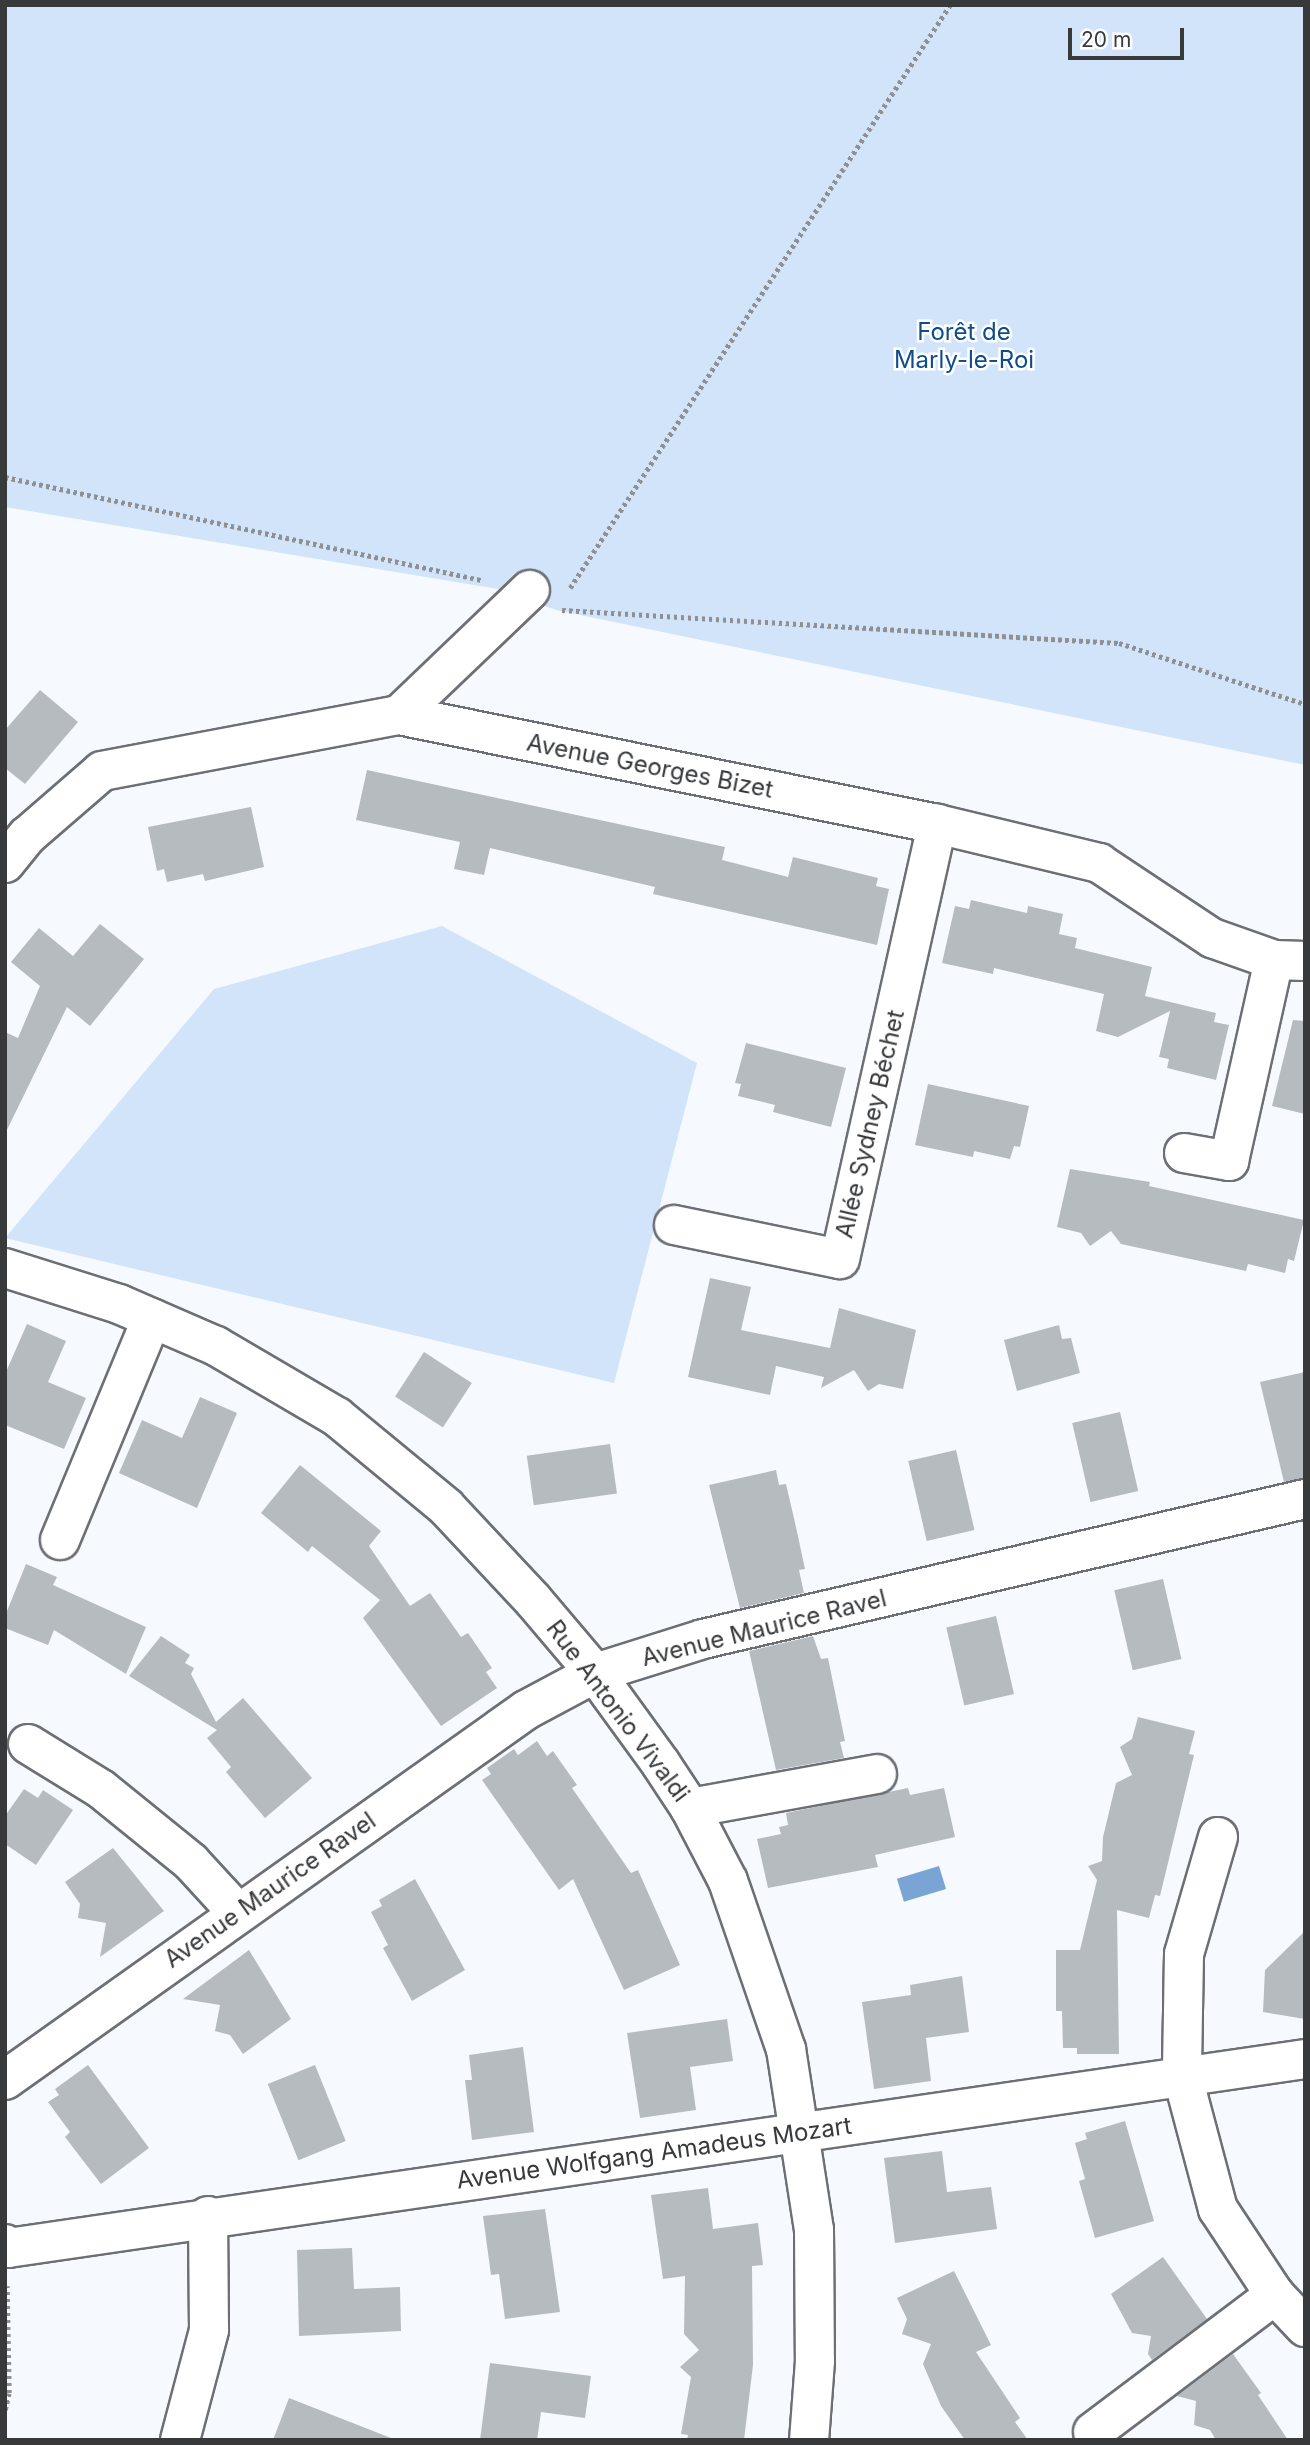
<!DOCTYPE html>
<meta charset="utf-8">
<style>
body{margin:0}
#map{position:relative;width:1310px;height:2445px;overflow:hidden;background:#f6faff;font-family:Inter,sans-serif}
div>[style]{position:absolute}
.green>*{inset:0;background:#d2e4f9}
.water>*{inset:0;background:#7aa4d4;transform-origin:0 0}
.building>*{inset:0;background:#b6bbc0;transform-origin:0 0}
.path>*{height:4.5px;margin-top:-2.25px;transform-origin:0;background:repeating-linear-gradient(90deg,#8e9094 0 3.5px,transparent 0 7px)}
.roads{filter:drop-shadow(2px 0 #6c7075) drop-shadow(-2px 0 #6c7075) drop-shadow(0 2px #6c7075) drop-shadow(0 -2px #6c7075)}
.minor>*{height:38px;margin:-19px;padding:0 19px;transform-origin:19px;border-radius:19px;background:#fff}
span{translate:-50% -50%;white-space:nowrap;text-align:center;line-height:1.15;-webkit-text-stroke:5px #fff;paint-order:stroke}
.park-label{font-size:24px;color:#104d88}
.street-label{font-size:24px;color:#37393b}
.frame{position:absolute;inset:0;border:7px solid #37393b;pointer-events:none}
.scale{position:absolute;left:1068px;top:28px;width:116px;height:32px;box-sizing:border-box;border:4px solid #37393b;border-top:0;padding-left:9px;font-size:21px;line-height:24px;white-space:nowrap;color:#37393b;-webkit-text-stroke:5px #fff;paint-order:stroke}
</style>
<div id="map">
<div class="green">
<div style="clip-path:polygon(5px 5px,1305px 5px,1305px 765px,556px 610px,498px 589px,5px 507px)"></div>
<div style="clip-path:polygon(442px 926px,697px 1063px,614px 1383px,5px 1238px,214px 989px)"></div>
</div>
<div class="water">
<div style="left:939px;top:1866px;width:24px;height:44px;rotate:73deg"></div>
</div>
<div class="building">
<div style="clip-path:polygon(40px 690px,78px 722px,25px 784px,5px 768px,5px 730px)"></div>
<div style="clip-path:polygon(367px 770px,725px 847px,722px 860px,788px 877px,793px 857px,878px 878px,876px 886px,889px 889px,877px 945px,653px 894px,655px 887px,490px 848px,484px 875px,454px 869px,460px 842px,356px 820px)"></div>
<div style="clip-path:polygon(251px 807px,264px 867px,205px 881px,203px 874px,167px 882px,164px 869px,157px 871px,148px 827px)"></div>
<div style="clip-path:polygon(971px 900px,1027px 913px,1028px 906px,1063px 914px,1059px 934px,1077px 938px,1075px 948px,1152px 967px,1145px 996px,1216px 1013px,1214px 1022px,1229px 1025px,1216px 1080px,1167px 1068px,1169px 1059px,1159px 1057px,1170px 1011px,1118px 1037px,1096px 1031px,1104px 994px,994px 968px,993px 974px,942px 963px,955px 906px,969px 909px)"></div>
<div style="clip-path:polygon(100px 924px,144px 959px,90px 1026px,67px 1007px,5px 1134px,5px 1032px,18px 1038px,40px 986px,11px 962px,39px 928px,73px 956px)"></div>
<div style="clip-path:polygon(1293px 1020px,1305px 1021px,1305px 1114px,1272px 1106px)"></div>
<div style="clip-path:polygon(746px 1043px,846px 1068px,831px 1127px,773px 1112px,775px 1105px,738px 1096px,741px 1084px,735px 1083px)"></div>
<div style="clip-path:polygon(928px 1084px,1029px 1106px,1020px 1147px,1014px 1146px,1010px 1159px,974px 1151px,973px 1157px,915px 1145px)"></div>
<div style="clip-path:polygon(1070px 1169px,1150px 1182px,1149px 1186px,1304px 1220px,1294px 1261px,1288px 1259px,1285px 1273px,1248px 1264px,1246px 1271px,1121px 1244px,1111px 1231px,1090px 1246px,1081px 1233px,1057px 1227px)"></div>
<div style="clip-path:polygon(710px 1278px,751px 1287px,741px 1330px,830px 1348px,839px 1308px,916px 1330px,903px 1389px,879px 1384px,868px 1391px,854px 1370px,821px 1388px,824px 1377px,776px 1366px,770px 1395px,688px 1377px)"></div>
<div style="clip-path:polygon(27px 1324px,66px 1341px,48px 1382px,86px 1398px,64px 1449px,5px 1425px,5px 1374px)"></div>
<div style="clip-path:polygon(1059px 1325px,1062px 1339px,1071px 1338px,1080px 1373px,1017px 1391px,1004px 1340px)"></div>
<div style="left:424px;top:1352px;width:57px;height:53px;rotate:33deg"></div>
<div style="clip-path:polygon(1305px 1372px,1305px 1478px,1284px 1482px,1260px 1382px)"></div>
<div style="clip-path:polygon(200px 1397px,237px 1413px,197px 1508px,119px 1473px,142px 1420px,182px 1438px)"></div>
<div style="left:1120px;top:1412px;width:81px;height:49px;rotate:77deg"></div>
<div style="left:610px;top:1444px;width:50px;height:84px;rotate:82deg"></div>
<div style="left:956px;top:1450px;width:82px;height:49px;rotate:77deg"></div>
<div style="clip-path:polygon(300px 1465px,381px 1531px,369px 1546px,410px 1606px,430px 1593px,461px 1637px,468px 1633px,492px 1668px,486px 1672px,497px 1688px,441px 1726px,363px 1618px,380px 1600px,312px 1546px,308px 1552px,261px 1513px)"></div>
<div style="clip-path:polygon(776px 1470px,779px 1485px,786px 1484px,796px 1527px,805px 1569px,799px 1570px,804px 1593px,740px 1608px,709px 1485px)"></div>
<div style="clip-path:polygon(26px 1564px,57px 1577px,53px 1585px,146px 1627px,126px 1674px,54px 1630px,48px 1645px,5px 1628px,5px 1616px)"></div>
<div style="left:1163px;top:1579px;width:82px;height:50px;rotate:77deg"></div>
<div style="left:996px;top:1616px;width:80px;height:51px;rotate:77deg"></div>
<div style="clip-path:polygon(161px 1636px,190px 1655px,185px 1663px,194px 1668px,191px 1674px,216px 1722px,243px 1698px,312px 1778px,265px 1818px,226px 1772px,231px 1767px,207px 1738px,217px 1730px,129px 1676px)"></div>
<div style="clip-path:polygon(813px 1636px,821px 1659px,828px 1658px,845px 1741px,840px 1742px,844px 1758px,776px 1770px,749px 1651px)"></div>
<div style="clip-path:polygon(1138px 1717px,1195px 1731px,1189px 1754px,1194px 1755px,1160px 1896px,1155px 1895px,1149px 1918px,1117px 1910px,1119px 2054px,1077px 2054px,1077px 2048px,1063px 2048px,1062px 2011px,1056px 2011px,1056px 1950px,1080px 1950px,1097px 1880px,1088px 1866px,1102px 1861px,1103px 1837px,1116px 1783px,1132px 1775px,1120px 1747px,1132px 1739px)"></div>
<div style="clip-path:polygon(537px 1741px,547px 1756px,553px 1751px,577px 1785px,572px 1788px,631px 1873px,638px 1870px,680px 1965px,624px 1990px,573px 1879px,559px 1890px,482px 1780px,491px 1774px,487px 1768px,514px 1749px,518px 1755px)"></div>
<div style="clip-path:polygon(908px 1788px,910px 1795px,944px 1788px,955px 1837px,875px 1855px,878px 1867px,768px 1888px,757px 1839px,781px 1834px,779px 1827px,788px 1825px,786px 1813px)"></div>
<div style="clip-path:polygon(24px 1789px,38px 1798px,43px 1790px,73px 1810px,36px 1865px,5px 1844px,5px 1816px)"></div>
<div style="clip-path:polygon(113px 1848px,164px 1911px,100px 1957px,106px 1923px,78px 1918px,80px 1904px,65px 1882px)"></div>
<div style="clip-path:polygon(415px 1879px,465px 1970px,412px 2001px,383px 1948px,388px 1945px,371px 1912px,382px 1906px,379px 1900px)"></div>
<div style="clip-path:polygon(1305px 1931px,1305px 2019px,1263px 2012px,1265px 1970px)"></div>
<div style="clip-path:polygon(249px 1950px,291px 2019px,243px 2054px,230px 2035px,215px 2031px,220px 2005px,183px 1999px)"></div>
<div style="clip-path:polygon(962px 1976px,969px 2032px,926px 2038px,931px 2081px,874px 2089px,862px 2002px,911px 1995px,910px 1985px)"></div>
<div style="clip-path:polygon(727px 2019px,733px 2061px,690px 2067px,696px 2110px,640px 2118px,627px 2033px)"></div>
<div style="clip-path:polygon(523px 2047px,534px 2132px,472px 2140px,465px 2080px,472px 2080px,469px 2055px)"></div>
<div style="clip-path:polygon(88px 2065px,149px 2148px,101px 2184px,65px 2137px,70px 2132px,48px 2102px,59px 2095px,55px 2089px)"></div>
<div style="left:315px;top:2065px;width:82px;height:51px;rotate:68deg"></div>
<div style="clip-path:polygon(1125px 2121px,1154px 2221px,1095px 2238px,1079px 2181px,1085px 2179px,1075px 2143px,1087px 2139px,1085px 2133px)"></div>
<div style="clip-path:polygon(942px 2151px,947px 2192px,991px 2187px,997px 2229px,895px 2243px,884px 2158px)"></div>
<div style="clip-path:polygon(708px 2188px,713px 2229px,758px 2223px,763px 2265px,752px 2266px,753px 2365px,744px 2440px,687px 2440px,688px 2435px,681px 2434px,691px 2377px,680px 2367px,699px 2350px,684px 2334px,685px 2276px,663px 2279px,651px 2195px)"></div>
<div style="clip-path:polygon(545px 2209px,560px 2312px,505px 2319px,499px 2274px,491px 2275px,483px 2216px)"></div>
<div style="clip-path:polygon(352px 2248px,354px 2289px,400px 2287px,401px 2331px,299px 2336px,297px 2250px)"></div>
<div style="clip-path:polygon(1163px 2257px,1207px 2319px,1152px 2360px,1148px 2354px,1151px 2336px,1132px 2333px,1111px 2294px)"></div>
<div style="clip-path:polygon(954px 2271px,991px 2345px,976px 2352px,1020px 2418px,1015px 2422px,1028px 2440px,965px 2440px,941px 2406px,923px 2364px,931px 2344px,902px 2334px,907px 2319px,897px 2298px)"></div>
<div style="clip-path:polygon(1233px 2354px,1261px 2393px,1258px 2395px,1288px 2440px,1216px 2440px,1210px 2430px,1194px 2425px,1196px 2401px,1177px 2396px)"></div>
<div style="clip-path:polygon(490px 2363px,591px 2376px,585px 2418px,541px 2412px,537px 2440px,480px 2440px)"></div>
<div style="clip-path:polygon(289px 2398px,391px 2438px,391px 2440px,273px 2440px)"></div>
</div>
<div class="path">
<div style="left:5px;top:477px;width:489px;rotate:12.2deg"></div>
<div style="left:570px;top:588px;width:696px;rotate:-56.9deg"></div>
<div style="left:562px;top:610px;width:558px;rotate:3.39deg"></div>
<div style="left:1119px;top:643px;width:196px;rotate:18.2deg"></div>
<div style="left:5px;top:2410px;width:17px;rotate:-77deg"></div>
<div style="left:9px;top:2393px;width:107px;rotate:-91.1deg"></div>
</div>
<div class="roads">
<div class="minor">
<div style="left:399px;top:715px;width:181px;rotate:-43.7deg"></div>
<div style="left:5px;top:863px;width:35px;rotate:-51deg"></div>
<div style="left:27px;top:836px;width:99px;rotate:-40.9deg"></div>
<div style="left:102px;top:771px;width:302px;rotate:-10.7deg"></div>
<div style="left:399px;top:715px;width:549px;rotate:11.45deg"></div>
<div style="left:937px;top:824px;width:167px;rotate:13.5deg"></div>
<div style="left:1099px;top:863px;width:136px;rotate:33.6deg"></div>
<div style="left:1212px;top:938px;width:66px;rotate:19.5deg"></div>
<div style="left:1274px;top:960px;width:31px;rotate:2deg"></div>
<div style="left:1184px;top:1153px;width:46px;rotate:10.1deg"></div>
<div style="left:1229px;top:1161px;width:206px;rotate:-77.4deg"></div>
<div style="left:674px;top:1225px;width:169px;rotate:11.6deg"></div>
<div style="left:840px;top:1259px;width:446px;rotate:-77.4deg"></div>
<div style="left:5px;top:1268px;width:120px;rotate:17.5deg"></div>
<div style="left:119px;top:1304px;width:106px;rotate:23.4deg"></div>
<div style="left:216px;top:1346px;width:140px;rotate:30.4deg"></div>
<div style="left:337px;top:1417px;width:141px;rotate:39.5deg"></div>
<div style="left:446px;top:1507px;width:127px;rotate:46.9deg"></div>
<div style="left:533px;top:1600px;width:96px;rotate:49.7deg"></div>
<div style="left:595px;top:1673px;width:112px;rotate:54deg"></div>
<div style="left:661px;top:1764px;width:53px;rotate:56.6deg"></div>
<div style="left:690px;top:1808px;width:82px;rotate:62.5deg"></div>
<div style="left:728px;top:1881px;width:178px;rotate:71deg"></div>
<div style="left:786px;top:2049px;width:183px;rotate:81.2deg"></div>
<div style="left:814px;top:2230px;width:131px;rotate:89.6deg"></div>
<div style="left:815px;top:2361px;width:79px;rotate:94.3deg"></div>
<div style="left:60px;top:1540px;width:240px;rotate:-67.5deg"></div>
<div style="left:28px;top:1744px;width:86px;rotate:31.7deg"></div>
<div style="left:101px;top:1789px;width:116px;rotate:39deg"></div>
<div style="left:191px;top:1862px;width:68px;rotate:47.4deg"></div>
<div style="left:690px;top:1808px;width:190px;rotate:-10.3deg"></div>
<div style="left:1218px;top:1837px;width:122px;rotate:106.2deg"></div>
<div style="left:1184px;top:1954px;width:120px;rotate:91deg"></div>
<div style="left:1182px;top:2074px;width:140px;rotate:75.1deg"></div>
<div style="left:1218px;top:2209px;width:103px;rotate:56.5deg"></div>
<div style="left:1275px;top:2295px;width:44px;rotate:46.8deg"></div>
<div style="left:5px;top:2080px;width:639px;rotate:-35.38deg"></div>
<div style="left:526px;top:1710px;width:78px;rotate:-28.2deg"></div>
<div style="left:595px;top:1673px;width:113px;rotate:-17.5deg"></div>
<div style="left:703px;top:1639px;width:618px;rotate:-13.09deg"></div>
<div style="left:5px;top:2244px;width:5px;rotate:53deg"></div>
<div style="left:8px;top:2248px;width:1311px;rotate:-8.29deg"></div>
<div style="left:1093px;top:2432px;width:228px;rotate:-37deg"></div>
<div style="left:180px;top:2440px;width:114px;rotate:-75.2deg"></div>
<div style="left:209px;top:2330px;width:114px;rotate:-90.5deg"></div>
</div>
</div>
<div class="park-label">
<span style="left:964px;top:346px">Forêt de<br>Marly-le-Roi</span>
</div>
<div class="street-label">
<span style="left:650px;top:766px;rotate:11deg">Avenue Georges Bizet</span>
<span style="left:870px;top:1124px;rotate:-77deg">Allée Sydney Béchet</span>
<span style="left:764px;top:1628px;rotate:-14deg">Avenue Maurice Ravel</span>
<span style="left:618px;top:1711px;rotate:53deg">Rue Antonio Vivaldi</span>
<span style="left:270px;top:1890px;rotate:-35deg">Avenue Maurice Ravel</span>
<span style="left:654px;top:2153px;rotate:-8deg">Avenue Wolfgang Amadeus Mozart</span>
</div>
<div class="frame"></div>
<div class="scale">20 m</div>
</div>
